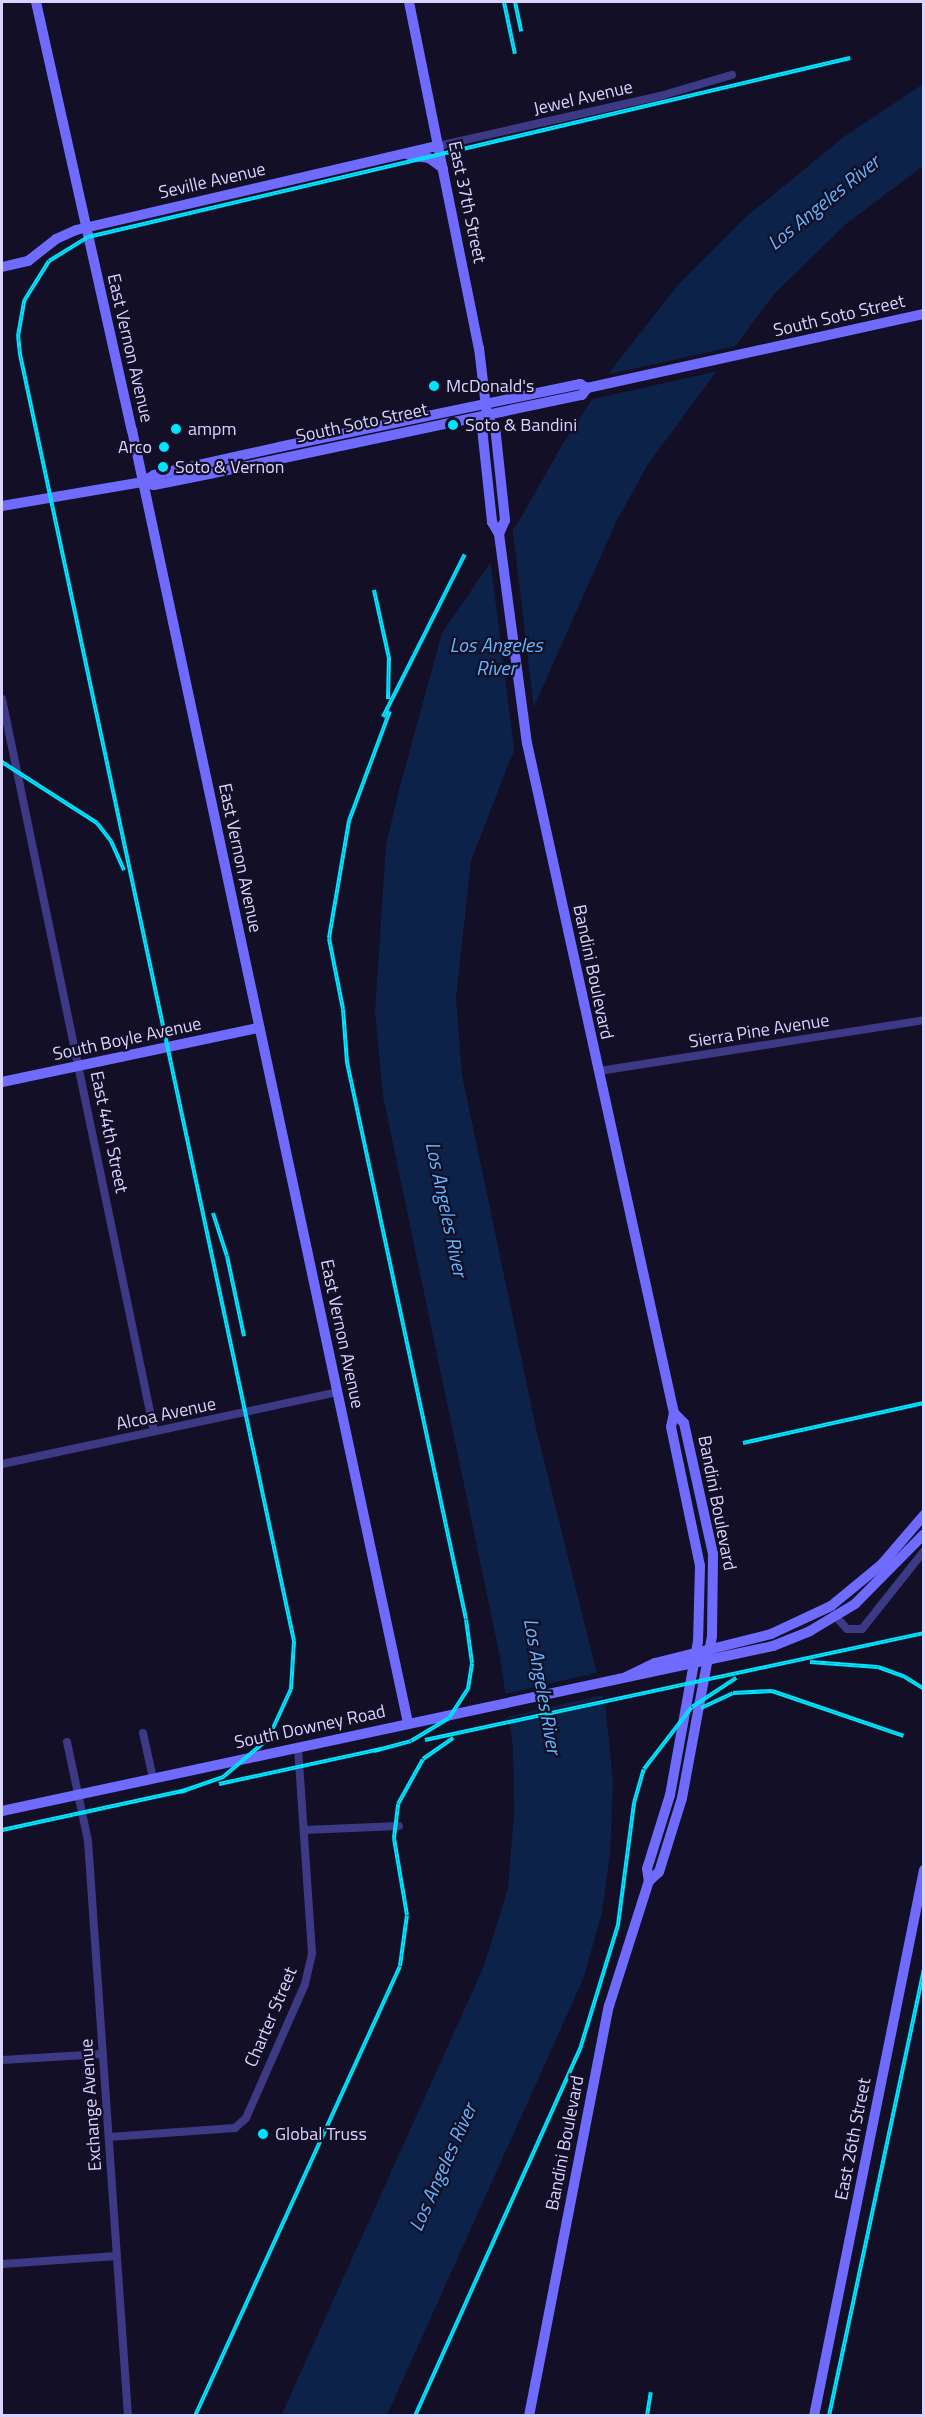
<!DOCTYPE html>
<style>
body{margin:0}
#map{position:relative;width:925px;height:2417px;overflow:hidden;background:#130f26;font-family:"Titillium Web",sans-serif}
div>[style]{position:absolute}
.water>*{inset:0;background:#0c2248}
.pier>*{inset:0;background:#130f26;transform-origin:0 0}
.street>*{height:8px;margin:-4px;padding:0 4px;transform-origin:4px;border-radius:4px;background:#3d3a85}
.secondary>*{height:10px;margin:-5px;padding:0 5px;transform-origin:5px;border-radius:5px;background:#6f6bff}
.rail>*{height:4px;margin-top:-2px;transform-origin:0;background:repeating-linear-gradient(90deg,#130f26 0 4.5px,#00e5ff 0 9px);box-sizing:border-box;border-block:2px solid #00e5ff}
.dots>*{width:16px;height:16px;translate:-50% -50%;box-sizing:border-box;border:3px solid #130f26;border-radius:50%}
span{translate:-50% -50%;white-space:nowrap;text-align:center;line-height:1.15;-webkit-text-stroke:4.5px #130f26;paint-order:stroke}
.street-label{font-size:18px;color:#d9d4ff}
.poi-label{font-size:18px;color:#d9d4ff}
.left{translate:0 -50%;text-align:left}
.right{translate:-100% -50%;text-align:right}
.water-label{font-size:20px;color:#62b6ff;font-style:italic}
.frame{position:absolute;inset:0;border:3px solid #d9d4ff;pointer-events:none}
</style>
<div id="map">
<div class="water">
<div style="clip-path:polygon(923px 84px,923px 166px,846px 224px,774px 294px,648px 464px,616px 522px,508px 765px,471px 861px,456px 998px,462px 1075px,536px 1428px,606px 1710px,613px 1783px,610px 1855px,602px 1912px,584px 1977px,387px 2415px,281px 2416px,484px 1966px,508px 1888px,514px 1813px,513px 1748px,500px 1657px,383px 1096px,375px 1012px,386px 845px,399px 790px,442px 633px,519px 521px,564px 442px,615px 365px,678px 285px,746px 217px,845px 136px)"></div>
</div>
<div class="pier">
<div style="clip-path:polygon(736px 346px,718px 371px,589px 400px,605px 375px)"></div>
<div style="clip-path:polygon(512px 525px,535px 717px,515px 757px,490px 558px)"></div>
<div style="left:600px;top:1672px;width:23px;height:100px;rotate:77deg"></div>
<div style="clip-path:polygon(606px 1698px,607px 1702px,506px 1724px,506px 1719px)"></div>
</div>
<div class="street">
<div style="left:438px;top:146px;width:228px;rotate:-12.7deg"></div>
<div style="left:660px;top:96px;width:75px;rotate:-16.3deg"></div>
<div style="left:2px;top:699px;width:748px;rotate:78.27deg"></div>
<div style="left:599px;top:1071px;width:329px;rotate:-8.9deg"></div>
<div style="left:2px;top:1464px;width:343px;rotate:-12.1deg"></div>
<div style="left:836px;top:1617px;width:16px;rotate:47deg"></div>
<div style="left:847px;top:1629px;width:15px"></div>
<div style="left:862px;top:1629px;width:100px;rotate:-51.5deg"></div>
<div style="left:143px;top:1733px;width:46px;rotate:77.5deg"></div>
<div style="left:67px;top:1742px;width:101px;rotate:78deg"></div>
<div style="left:88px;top:1841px;width:576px;rotate:86.02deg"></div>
<div style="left:304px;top:1830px;width:95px;rotate:-2.4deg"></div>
<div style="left:2px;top:2060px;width:101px;rotate:-3.4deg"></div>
<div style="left:109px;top:2137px;width:126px;rotate:-4.1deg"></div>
<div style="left:235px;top:2128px;width:15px;rotate:-42deg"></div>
<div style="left:246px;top:2118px;width:146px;rotate:-66.2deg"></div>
<div style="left:305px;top:1984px;width:32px;rotate:-77deg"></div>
<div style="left:312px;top:1953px;width:206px;rotate:-93.9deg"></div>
<div style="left:2px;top:2264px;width:115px;rotate:-4deg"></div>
</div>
<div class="secondary">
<div style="left:36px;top:2px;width:439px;rotate:77.4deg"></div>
<div style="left:132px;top:430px;width:1322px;rotate:77.95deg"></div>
<div style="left:409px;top:2px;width:353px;rotate:78.6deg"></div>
<div style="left:479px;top:348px;width:67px;rotate:83.2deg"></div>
<div style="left:487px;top:415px;width:14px;rotate:111deg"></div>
<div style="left:482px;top:428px;width:95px;rotate:83.9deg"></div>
<div style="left:492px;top:522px;width:14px;rotate:60deg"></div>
<div style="left:499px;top:534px;width:211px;rotate:82.4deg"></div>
<div style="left:527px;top:743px;width:686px;rotate:77.63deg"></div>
<div style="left:674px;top:1413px;width:14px;rotate:102deg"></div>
<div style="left:671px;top:1427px;width:142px;rotate:78.2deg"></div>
<div style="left:700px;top:1566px;width:75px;rotate:91.5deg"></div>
<div style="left:698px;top:1641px;width:157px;rotate:100.3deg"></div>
<div style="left:670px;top:1795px;width:77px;rotate:107.3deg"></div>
<div style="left:647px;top:1869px;width:12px;rotate:81deg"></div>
<div style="left:409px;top:155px;width:20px;rotate:9deg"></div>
<div style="left:429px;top:158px;width:17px;rotate:36deg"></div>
<div style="left:2px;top:267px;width:27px;rotate:-13deg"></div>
<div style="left:28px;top:261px;width:36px;rotate:-38deg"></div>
<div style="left:56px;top:239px;width:22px;rotate:-24deg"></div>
<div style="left:76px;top:230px;width:372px;rotate:-13.1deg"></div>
<div style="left:487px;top:419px;width:11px;rotate:41deg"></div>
<div style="left:495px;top:426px;width:95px;rotate:83.9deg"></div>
<div style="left:505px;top:520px;width:15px;rotate:113deg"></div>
<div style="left:142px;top:482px;width:12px;rotate:14deg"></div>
<div style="left:154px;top:485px;width:56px;rotate:-11.3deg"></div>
<div style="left:209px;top:474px;width:381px;rotate:-12deg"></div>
<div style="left:582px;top:395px;width:9px;rotate:-54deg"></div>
<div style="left:2px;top:506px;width:142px;rotate:-9.7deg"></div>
<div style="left:142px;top:482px;width:14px;rotate:-30deg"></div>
<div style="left:154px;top:475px;width:128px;rotate:-12.6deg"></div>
<div style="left:279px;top:447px;width:308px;rotate:-11.8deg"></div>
<div style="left:580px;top:384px;width:8px;rotate:30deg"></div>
<div style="left:587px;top:388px;width:345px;rotate:-12.4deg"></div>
<div style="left:2px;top:1082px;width:263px;rotate:-11.9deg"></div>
<div style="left:626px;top:1677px;width:32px;rotate:-26deg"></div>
<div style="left:655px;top:1663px;width:120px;rotate:-14deg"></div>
<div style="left:771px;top:1634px;width:66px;rotate:-25deg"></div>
<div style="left:831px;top:1606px;width:66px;rotate:-39.5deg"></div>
<div style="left:882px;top:1564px;width:65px;rotate:-49.4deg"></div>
<div style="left:2px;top:1811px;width:788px;rotate:-12.08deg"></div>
<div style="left:773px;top:1646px;width:40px;rotate:-22deg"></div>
<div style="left:810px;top:1631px;width:52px;rotate:-31deg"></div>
<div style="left:855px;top:1604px;width:98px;rotate:-45.4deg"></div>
<div style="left:529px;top:2416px;width:418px;rotate:-79deg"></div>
<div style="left:609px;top:2006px;width:131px;rotate:-72.3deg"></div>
<div style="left:649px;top:1881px;width:13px;rotate:-42deg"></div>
<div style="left:659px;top:1872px;width:77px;rotate:-72.7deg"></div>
<div style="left:682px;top:1798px;width:165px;rotate:-79.5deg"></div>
<div style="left:712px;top:1636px;width:82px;rotate:-89.3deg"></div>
<div style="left:713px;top:1554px;width:134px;rotate:-102.5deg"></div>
<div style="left:684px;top:1423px;width:14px;rotate:-135deg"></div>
<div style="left:814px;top:2416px;width:557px;rotate:-78.61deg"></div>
</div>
<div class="rail">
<div style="left:504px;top:2px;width:53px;rotate:78.1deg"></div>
<div style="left:515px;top:2px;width:30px;rotate:78deg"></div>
<div style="left:374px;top:590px;width:70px;rotate:77.6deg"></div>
<div style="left:389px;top:658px;width:41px;rotate:91.4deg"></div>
<div style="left:383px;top:717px;width:182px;rotate:-63.3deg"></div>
<div style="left:2px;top:762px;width:113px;rotate:32.7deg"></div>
<div style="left:97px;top:823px;width:23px;rotate:52deg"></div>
<div style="left:111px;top:841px;width:32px;rotate:66deg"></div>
<div style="left:213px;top:1213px;width:45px;rotate:72deg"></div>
<div style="left:227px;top:1256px;width:82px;rotate:78deg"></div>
<div style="left:743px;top:1443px;width:185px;rotate:-12.5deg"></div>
<div style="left:810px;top:1662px;width:68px;rotate:4.2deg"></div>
<div style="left:878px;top:1667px;width:29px;rotate:20deg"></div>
<div style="left:905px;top:1677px;width:22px;rotate:32deg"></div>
<div style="left:701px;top:1708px;width:35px;rotate:-25deg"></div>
<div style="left:733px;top:1693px;width:39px;rotate:-3deg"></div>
<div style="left:772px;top:1691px;width:139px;rotate:18.8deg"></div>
<div style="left:425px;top:1740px;width:510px;rotate:-12.1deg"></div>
<div style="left:374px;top:1751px;width:38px;rotate:-15deg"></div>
<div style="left:411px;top:1741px;width:44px;rotate:-31.2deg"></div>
<div style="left:449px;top:1718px;width:35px;rotate:-57deg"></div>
<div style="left:468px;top:1689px;width:26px;rotate:-81deg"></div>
<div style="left:472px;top:1663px;width:44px;rotate:-97.8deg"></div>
<div style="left:466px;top:1619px;width:570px;rotate:-102.06deg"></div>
<div style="left:347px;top:1062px;width:53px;rotate:-94.3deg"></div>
<div style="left:343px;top:1009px;width:72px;rotate:-101.2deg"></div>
<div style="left:329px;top:938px;width:119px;rotate:-80.3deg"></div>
<div style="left:349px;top:821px;width:117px;rotate:-69.6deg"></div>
<div style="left:219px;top:1784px;width:166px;rotate:-12.2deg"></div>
<div style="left:180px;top:1792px;width:46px;rotate:-19.2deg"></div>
<div style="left:223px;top:1777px;width:59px;rotate:-40.2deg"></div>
<div style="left:268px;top:1739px;width:55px;rotate:-65.3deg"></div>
<div style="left:291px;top:1689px;width:48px;rotate:-86.4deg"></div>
<div style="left:294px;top:1641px;width:1316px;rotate:-102.02deg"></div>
<div style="left:20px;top:354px;width:18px;rotate:-96deg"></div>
<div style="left:18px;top:336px;width:36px;rotate:-80deg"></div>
<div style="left:24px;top:301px;width:47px;rotate:-58deg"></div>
<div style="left:49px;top:261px;width:46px;rotate:-31.6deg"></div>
<div style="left:88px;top:237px;width:783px;rotate:-13.22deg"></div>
<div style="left:2px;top:1830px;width:189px;rotate:-12.2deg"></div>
<div style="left:195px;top:2416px;width:494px;rotate:-65.5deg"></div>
<div style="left:400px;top:1966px;width:51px;rotate:-82.2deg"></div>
<div style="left:407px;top:1915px;width:78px;rotate:-99.6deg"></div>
<div style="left:394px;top:1838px;width:34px;rotate:-83deg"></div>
<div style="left:398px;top:1804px;width:51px;rotate:-60.9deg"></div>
<div style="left:423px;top:1759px;width:37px;rotate:-35deg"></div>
<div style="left:415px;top:2416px;width:406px;rotate:-65.8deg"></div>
<div style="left:581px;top:2046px;width:127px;rotate:-73deg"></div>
<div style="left:618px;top:1925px;width:123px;rotate:-82.5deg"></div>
<div style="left:634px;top:1803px;width:35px;rotate:-74deg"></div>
<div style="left:644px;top:1769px;width:78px;rotate:-52.3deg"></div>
<div style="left:692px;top:1707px;width:53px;rotate:-33.4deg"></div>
<div style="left:647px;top:2416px;width:24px;rotate:-81deg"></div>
<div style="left:829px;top:2416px;width:458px;rotate:-78deg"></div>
</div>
<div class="dots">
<div style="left:434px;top:386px;background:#00e5ff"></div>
<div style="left:453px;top:425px;background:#00e5ff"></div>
<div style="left:176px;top:429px;background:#00e5ff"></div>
<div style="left:164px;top:447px;background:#00e5ff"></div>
<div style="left:163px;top:467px;background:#00e5ff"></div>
<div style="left:263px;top:2134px;background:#00e5ff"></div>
</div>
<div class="street-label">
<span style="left:583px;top:98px;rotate:-13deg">Jewel Avenue</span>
<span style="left:212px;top:181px;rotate:-13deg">Seville Avenue</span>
<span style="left:467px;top:202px;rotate:78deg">East 37th Street</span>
<span style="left:839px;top:316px;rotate:-13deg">South Soto Street</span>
<span style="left:130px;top:348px;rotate:77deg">East Vernon Avenue</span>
<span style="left:362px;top:423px;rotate:-12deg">South Soto Street</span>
<span style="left:240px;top:858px;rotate:78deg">East Vernon Avenue</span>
<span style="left:593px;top:972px;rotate:78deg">Bandini Boulevard</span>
<span style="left:759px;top:1031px;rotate:-9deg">Sierra Pine Avenue</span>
<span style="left:127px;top:1039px;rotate:-12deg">South Boyle Avenue</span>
<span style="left:109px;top:1132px;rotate:78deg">East 44th Street</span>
<span style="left:342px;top:1334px;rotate:78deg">East Vernon Avenue</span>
<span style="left:166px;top:1414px;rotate:-12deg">Alcoa Avenue</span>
<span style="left:717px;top:1503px;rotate:79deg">Bandini Boulevard</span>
<span style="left:310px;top:1727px;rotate:-12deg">South Downey Road</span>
<span style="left:271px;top:2017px;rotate:-67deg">Charter Street</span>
<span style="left:91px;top:2105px;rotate:-94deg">Exchange Avenue</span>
<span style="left:853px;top:2139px;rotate:-79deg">East 26th Street</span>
<span style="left:565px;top:2143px;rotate:-79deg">Bandini Boulevard</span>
</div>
<div class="poi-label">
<span class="left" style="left:446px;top:386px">McDonald's</span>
<span class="left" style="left:465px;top:425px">Soto &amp; Bandini</span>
<span class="left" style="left:188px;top:429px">ampm</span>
<span class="right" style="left:152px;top:447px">Arco</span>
<span class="left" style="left:175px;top:467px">Soto &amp; Vernon</span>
<span class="left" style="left:275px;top:2134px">Global Truss</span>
</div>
<div class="water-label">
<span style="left:823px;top:202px;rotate:-39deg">Los Angeles River</span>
<span style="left:496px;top:656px">Los Angeles<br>River</span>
<span style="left:447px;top:1209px;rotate:78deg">Los Angeles River</span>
<span style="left:543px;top:1686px;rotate:80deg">Los Angeles River</span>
<span style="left:442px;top:2167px;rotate:-66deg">Los Angeles River</span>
</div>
<div class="frame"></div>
</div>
